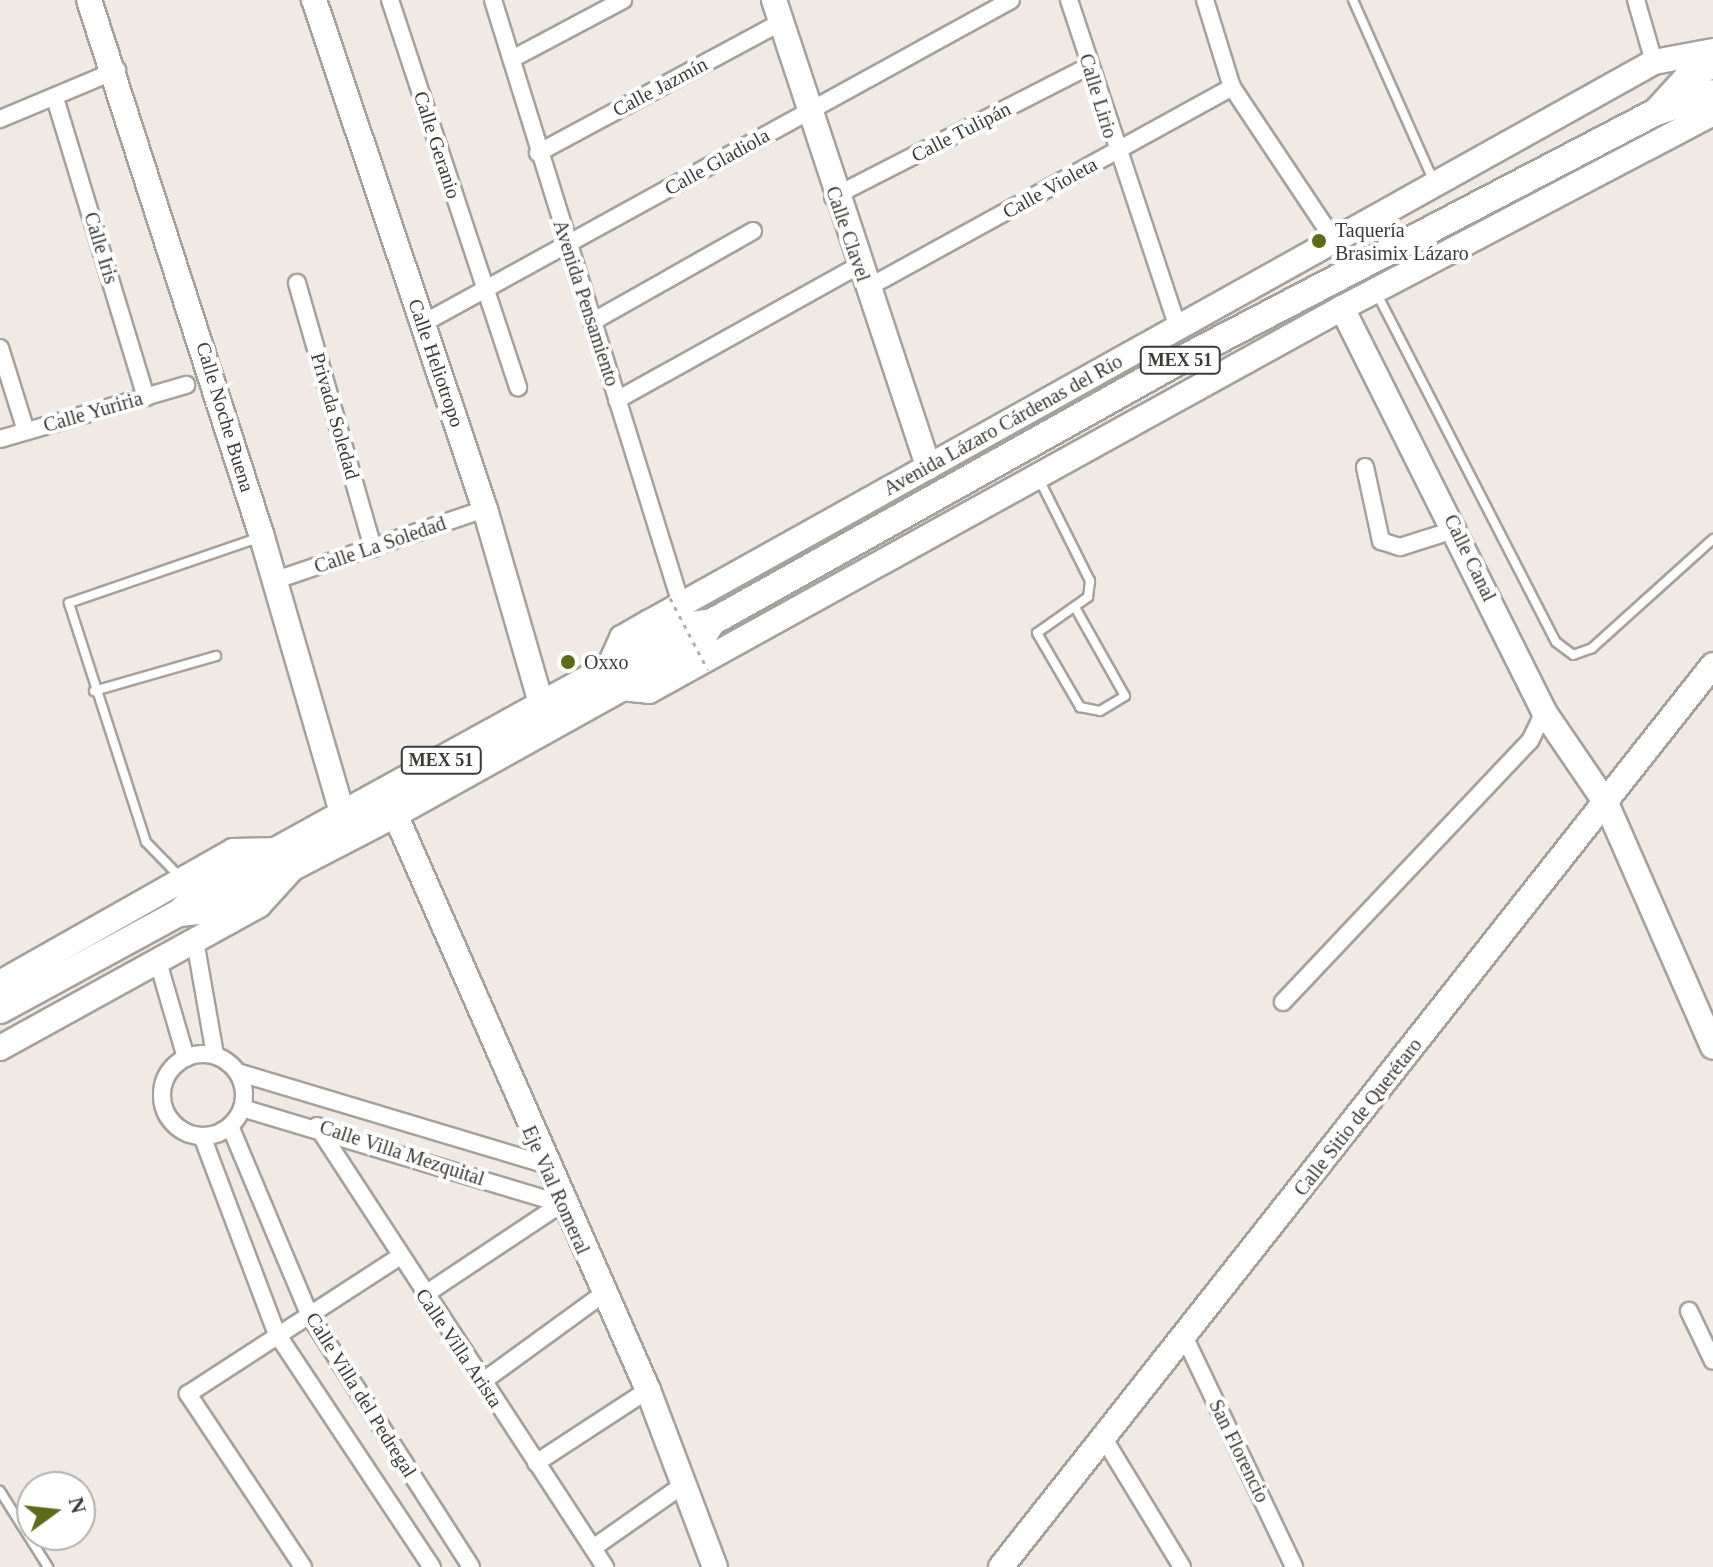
<!DOCTYPE html>
<meta charset="utf-8">
<style>
body{margin:0}
#map{position:relative;width:1713px;height:1567px;overflow:hidden;background:#f1eae4;font-family:"Times New Roman",serif}
div>[style]{position:absolute}
.roads{filter:drop-shadow(2px 0 #a7a19c) drop-shadow(-2px 0 #a7a19c) drop-shadow(0 2px #a7a19c) drop-shadow(0 -2px #a7a19c)}
.lane>*{height:8px;margin:-4px;padding:0 4px;transform-origin:4px;border-radius:4px;background:#fff}
.street>*{height:16px;margin:-8px;padding:0 8px;transform-origin:8px;border-radius:8px;background:#fff}
.street>.ring{margin:-8px;padding:0;box-sizing:content-box;background:none;border:16px solid #fff;border-radius:50%}
.secondary>*{height:24px;margin:-12px;padding:0 12px;transform-origin:12px;border-radius:12px;background:#fff}
.primary>*{height:26px;margin:-13px;padding:0 13px;transform-origin:13px;border-radius:13px;background:#fff}
.path-bridge>*{height:3px;margin-top:-1.5px;transform-origin:0;background:repeating-linear-gradient(90deg,#b5b0ab 0 4px,transparent 0 10px)}
.dots>*{width:22px;height:22px;translate:-50% -50%;box-sizing:border-box;border:4px solid #fff;border-radius:50%}
span{translate:-50% -50%;white-space:nowrap;text-align:center;line-height:1.15;-webkit-text-stroke:8px #fff;paint-order:stroke}
.shield-label span{padding:2px 6px;background:#fff;border:2px solid;border-radius:6px;-webkit-text-stroke-width:0}
.shield-label{font-size:18px;color:#3d3b39;font-weight:700}
.street-label{font-size:20px;color:#3d3b39}
.poi-label{font-size:20px;color:#3d3b39}
.left{translate:0 -50%;text-align:left}
.north{position:absolute;left:16px;top:1471px;width:80px;height:80px;box-sizing:border-box;background:#fff;border:2px solid #b1b1b0;border-radius:50%;rotate:75deg;font-size:22px;font-weight:700;line-height:32px;text-align:center;color:#3d3b39}
.north::after{content:'';display:block;margin:auto;width:28px;height:36px;background:#5d6c16;clip-path:polygon(50% 0,100% 100%,50% 72%,0 100%)}
</style>
<div id="map">
<div class="roads">
<div class="lane">
<div style="left:1353px;top:0;width:199px;rotate:66deg"></div>
<div style="left:1377px;top:294px;width:391px;rotate:62.8deg"></div>
<div style="left:1556px;top:642px;width:21px;rotate:37deg"></div>
<div style="left:1573px;top:655px;width:20px;rotate:-20deg"></div>
<div style="left:1592px;top:648px;width:163px;rotate:-42deg"></div>
<div style="left:1039px;top:479px;width:114px;rotate:63.4deg"></div>
<div style="left:1090px;top:581px;width:16px;rotate:97deg"></div>
<div style="left:1088px;top:597px;width:62px;rotate:144.8deg"></div>
<div style="left:1037px;top:633px;width:86px;rotate:59.8deg"></div>
<div style="left:1080px;top:707px;width:20px;rotate:11deg"></div>
<div style="left:1100px;top:711px;width:29px;rotate:-31deg"></div>
<div style="left:1125px;top:696px;width:100px;rotate:-119.4deg"></div>
<div style="left:94px;top:691px;width:127px;rotate:-16deg"></div>
<div style="left:180px;top:877px;width:49px;rotate:-134.2deg"></div>
<div style="left:146px;top:842px;width:251px;rotate:-107.9deg"></div>
<div style="left:69px;top:603px;width:203px;rotate:-19deg"></div>
<div style="left:0;top:1491px;width:90px;rotate:57.7deg"></div>
</div>
<div class="street">
<div style="left:390px;top:0;width:408px;rotate:71.7deg"></div>
<div style="left:493px;top:0;width:633px;rotate:72.71deg"></div>
<div style="left:1069px;top:0;width:346px;rotate:71.6deg"></div>
<div style="left:1205px;top:0;width:91px;rotate:72.8deg"></div>
<div style="left:1232px;top:87px;width:184px;rotate:56.3deg"></div>
<div style="left:1636px;top:0;width:65px;rotate:73.8deg"></div>
<div style="left:512px;top:59px;width:126px;rotate:-28deg"></div>
<div style="left:55px;top:98px;width:313px;rotate:73.1deg"></div>
<div style="left:0;top:119px;width:127px;rotate:-22.7deg"></div>
<div style="left:538px;top:153px;width:276px;rotate:-28.3deg"></div>
<div style="left:833px;top:197px;width:288px;rotate:-27.1deg"></div>
<div style="left:297px;top:283px;width:276px;rotate:74deg"></div>
<div style="left:867px;top:288px;width:417px;rotate:-28.8deg"></div>
<div style="left:592px;top:322px;width:185px;rotate:-29.5deg"></div>
<div style="left:422px;top:324px;width:672px;rotate:-28.81deg"></div>
<div style="left:0;top:348px;width:87px;rotate:72.6deg"></div>
<div style="left:617px;top:400px;width:276px;rotate:-29.1deg"></div>
<div style="left:0;top:439px;width:194px;rotate:-16.2deg"></div>
<div style="left:1365px;top:467px;width:76px;rotate:77.8deg"></div>
<div style="left:1381px;top:541px;width:20px;rotate:18deg"></div>
<div style="left:1400px;top:547px;width:60px;rotate:-17.5deg"></div>
<div style="left:276px;top:580px;width:221px;rotate:-18.8deg"></div>
<div style="left:195px;top:941px;width:116px;rotate:80deg"></div>
<div style="left:158px;top:962px;width:100px;rotate:73.7deg"></div>
<div style="left:1283px;top:1002px;width:359px;rotate:-46.6deg"></div>
<div style="left:1530px;top:741px;width:32px;rotate:-64deg"></div>
<div class="ring" style="left:162px;top:1054px;width:66px;height:66px"></div>
<div style="left:237px;top:1072px;width:320px;rotate:16.7deg"></div>
<div style="left:242px;top:1108px;width:333px;rotate:16.7deg"></div>
<div style="left:230px;top:1126px;width:206px;rotate:67.2deg"></div>
<div style="left:310px;top:1316px;width:298px;rotate:57.3deg"></div>
<div style="left:317px;top:1126px;width:527px;rotate:56.85deg"></div>
<div style="left:202px;top:1136px;width:212px;rotate:69.3deg"></div>
<div style="left:277px;top:1334px;width:280px;rotate:56.4deg"></div>
<div style="left:424px;top:1295px;width:164px;rotate:-33.6deg"></div>
<div style="left:1689px;top:1311px;width:55px;rotate:64.4deg"></div>
<div style="left:1184px;top:1336px;width:256px;rotate:64.5deg"></div>
<div style="left:482px;top:1382px;width:150px;rotate:-36deg"></div>
<div style="left:1103px;top:1437px;width:152px;rotate:58.7deg"></div>
<div style="left:536px;top:1463px;width:134px;rotate:-33.1deg"></div>
<div style="left:593px;top:1548px;width:110px;rotate:-35deg"></div>
<div style="left:303px;top:1567px;width:208px;rotate:-123.6deg"></div>
<div style="left:188px;top:1394px;width:252px;rotate:-33deg"></div>
</div>
<div class="secondary">
<div style="left:89px;top:0;width:564px;rotate:72.14deg"></div>
<div style="left:262px;top:537px;width:305px;rotate:73.8deg"></div>
<div style="left:314px;top:0;width:537px;rotate:71.43deg"></div>
<div style="left:485px;top:509px;width:221px;rotate:73.9deg"></div>
<div style="left:774px;top:0;width:492px;rotate:71.7deg"></div>
<div style="left:1342px;top:308px;width:452px;rotate:63.4deg"></div>
<div style="left:1544px;top:712px;width:110px;rotate:55.7deg"></div>
<div style="left:1606px;top:803px;width:266px;rotate:66.3deg"></div>
<div style="left:609px;top:667px;width:32px;rotate:-66deg"></div>
<div style="left:622px;top:638px;width:32px;rotate:-30deg"></div>
<div style="left:650px;top:622px;width:1150px;rotate:-29.15deg"></div>
<div style="left:1654px;top:62px;width:60px;rotate:-10.6deg"></div>
<div style="left:621px;top:688px;width:28px;rotate:6deg"></div>
<div style="left:649px;top:691px;width:792px;rotate:-28.93deg"></div>
<div style="left:1342px;top:308px;width:419px;rotate:-27.7deg"></div>
<div style="left:395px;top:814px;width:629px;rotate:66.29deg"></div>
<div style="left:648px;top:1390px;width:189px;rotate:69.3deg"></div>
<div style="left:0;top:983px;width:268px;rotate:-29.5deg"></div>
<div style="left:233px;top:851px;width:47px;rotate:-1.2deg"></div>
<div style="left:0;top:1048px;width:296px;rotate:-28.9deg"></div>
<div style="left:259px;top:905px;width:46px;rotate:-47.6deg"></div>
<div style="left:1001px;top:1567px;width:1149px;rotate:-51.71deg"></div>
</div>
<div class="primary">
<div style="left:1656px;top:112px;width:47px;rotate:-47.6deg"></div>
<div style="left:1688px;top:77px;width:28px;rotate:-27deg"></div>
<div style="left:179px;top:913px;width:31px;rotate:-6deg"></div>
<div style="left:210px;top:910px;width:208px;rotate:-27.4deg"></div>
<div style="left:395px;top:814px;width:346px;rotate:-29.1deg"></div>
<div style="left:697px;top:646px;width:28px;rotate:-58deg"></div>
<div style="left:0;top:1010px;width:204px;rotate:-28.5deg"></div>
<div style="left:179px;top:913px;width:30px;rotate:-44deg"></div>
<div style="left:201px;top:892px;width:551px;rotate:-28.84deg"></div>
<div style="left:684px;top:626px;width:28px;rotate:-8deg"></div>
<div style="left:712px;top:622px;width:545px;rotate:-29.2deg"></div>
<div style="left:1188px;top:356px;width:528px;rotate:-27.54deg"></div>
<div style="left:1656px;top:112px;width:60px;rotate:-18.4deg"></div>
</div>
</div>
<div class="path-bridge">
<div style="left:670px;top:598px;width:81px;rotate:62.2deg"></div>
</div>
<div class="dots">
<div style="left:1319px;top:241px;background:#5d6c16"></div>
<div style="left:568px;top:662px;background:#5d6c16"></div>
</div>
<div class="shield-label">
<span style="left:1180px;top:360px">MEX 51</span>
<span style="left:441px;top:760px">MEX 51</span>
</div>
<div class="street-label">
<span style="left:660px;top:87px;rotate:-28deg">Calle Jazmín</span>
<span style="left:1098px;top:96px;rotate:73deg">Calle Lirio</span>
<span style="left:961px;top:132px;rotate:-27deg">Calle Tulipán</span>
<span style="left:437px;top:145px;rotate:72deg">Calle Geranio</span>
<span style="left:717px;top:162px;rotate:-29deg">Calle Gladiola</span>
<span style="left:1050px;top:188px;rotate:-29deg">Calle Violeta</span>
<span style="left:848px;top:234px;rotate:71deg">Calle Clavel</span>
<span style="left:101px;top:248px;rotate:73deg">Calle Iris</span>
<span style="left:586px;top:303px;rotate:72deg">Avenida Pensamiento</span>
<span style="left:436px;top:363px;rotate:71deg">Calle Heliotropo</span>
<span style="left:93px;top:412px;rotate:-16deg">Calle Yuriria</span>
<span style="left:335px;top:416px;rotate:74deg">Privada Soledad</span>
<span style="left:225px;top:417px;rotate:73deg">Calle Noche Buena</span>
<span style="left:1003px;top:425px;rotate:-29deg">Avenida Lázaro Cárdenas del Río</span>
<span style="left:380px;top:545px;rotate:-19deg">Calle La Soledad</span>
<span style="left:1470px;top:558px;rotate:64deg">Calle Canal</span>
<span style="left:1358px;top:1117px;rotate:-52deg">Calle Sitio de Querétaro</span>
<span style="left:402px;top:1153px;rotate:18deg">Calle Villa Mezquital</span>
<span style="left:556px;top:1190px;rotate:66deg">Eje Vial Romeral</span>
<span style="left:459px;top:1348px;rotate:56deg">Calle Villa Arista</span>
<span style="left:361px;top:1395px;rotate:58deg">Calle Villa del Pedregal</span>
<span style="left:1239px;top:1451px;rotate:64deg">San Florencio</span>
</div>
<div class="poi-label">
<span class="left" style="left:1335px;top:242px">Taquería<br>Brasimix Lázaro</span>
<span class="left" style="left:584px;top:662px">Oxxo</span>
</div>
<div class="north">N</div>
</div>
